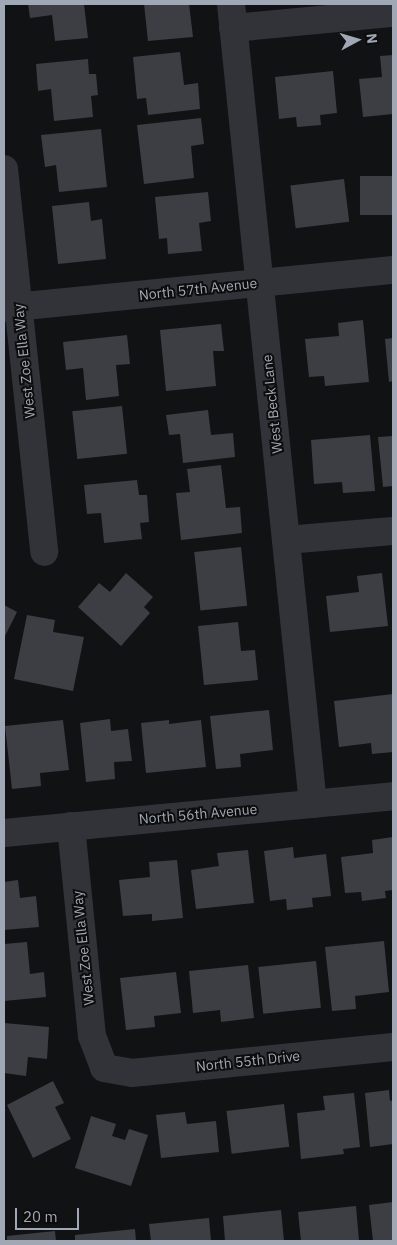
<!DOCTYPE html>
<style>
body{margin:0}
#map{position:relative;width:397px;height:1245px;overflow:hidden;background:#111213;font-family:"IBM Plex Sans",sans-serif}
div>[style]{position:absolute}
.building>*{inset:0;background:#3d3e43;transform-origin:0 0}
.minor>*{height:28px;margin:-14px;padding:0 14px;transform-origin:14px;border-radius:14px;background:#323339}
span{translate:-50% -50%;white-space:nowrap;text-align:center;line-height:1.15;-webkit-text-stroke:4px #0d0d0e;paint-order:stroke}
.street-label{font-size:14px;color:#a1a8b5}
.frame{position:absolute;inset:0;border:5px solid #a1a8b5;pointer-events:none}
.north{position:absolute;left:332px;top:15px;width:50px;height:50px;-webkit-text-stroke:4px #0d0d0e;paint-order:stroke;rotate:84deg;font-size:14px;font-weight:700;line-height:20px;text-align:center;color:#a1a8b5}
.north::after{content:'';display:block;margin:auto;width:18px;height:22px;background:#a1a8b5;clip-path:polygon(50% 0,100% 100%,50% 72%,0 100%)}
.scale{position:absolute;left:15px;top:1208px;width:64px;height:22px;box-sizing:border-box;border:2px solid #a1a8b5;border-top:0;padding-left:6px;font-size:15px;line-height:18px;white-space:nowrap;color:#a1a8b5;-webkit-text-stroke:4px #0d0d0e;paint-order:stroke}
</style>
<div id="map">
<div class="building">
<div style="clip-path:polygon(28px 4px,84px 4px,88px 38px,55px 41px,52px 15px,30px 18px)"></div>
<div style="clip-path:polygon(144px 4px,189px 4px,193px 37px,148px 41px)"></div>
<div style="clip-path:polygon(180px 52px,184px 85px,198px 83px,200px 109px,148px 115px,146px 98px,137px 99px,133px 57px)"></div>
<div style="clip-path:polygon(393px 55px,393px 114px,363px 117px,359px 79px,382px 77px,380px 56px)"></div>
<div style="clip-path:polygon(88px 59px,89px 74px,96px 74px,98px 95px,91px 96px,93px 117px,54px 121px,51px 89px,38px 91px,36px 64px)"></div>
<div style="clip-path:polygon(333px 71px,337px 113px,320px 115px,321px 125px,297px 127px,296px 117px,279px 119px,275px 77px)"></div>
<div style="clip-path:polygon(201px 118px,204px 144px,191px 146px,194px 178px,144px 184px,137px 125px)"></div>
<div style="clip-path:polygon(101px 129px,107px 187px,59px 192px,56px 165px,45px 167px,41px 135px)"></div>
<div style="left:393px;top:176px;width:39px;height:33px;rotate:90deg"></div>
<div style="left:344px;top:179px;width:43px;height:54px;rotate:83deg"></div>
<div style="clip-path:polygon(208px 192px,211px 221px,199px 223px,202px 251px,168px 254px,167px 238px,159px 239px,155px 197px)"></div>
<div style="clip-path:polygon(89px 202px,91px 221px,102px 219px,106px 259px,58px 264px,52px 206px)"></div>
<div style="clip-path:polygon(363px 320px,369px 382px,325px 386px,324px 376px,309px 377px,305px 339px,339px 336px,338px 323px)"></div>
<div style="clip-path:polygon(221px 324px,224px 351px,213px 351px,216px 386px,166px 391px,160px 330px)"></div>
<div style="clip-path:polygon(127px 335px,130px 364px,116px 365px,119px 396px,86px 400px,83px 368px,66px 370px,63px 342px)"></div>
<div style="clip-path:polygon(393px 338px,393px 381px,389px 382px,385px 339px)"></div>
<div style="left:122px;top:406px;width:48px;height:50px;rotate:84deg"></div>
<div style="clip-path:polygon(208px 410px,211px 435px,233px 433px,235px 457px,183px 463px,180px 434px,169px 435px,166px 415px)"></div>
<div style="clip-path:polygon(370px 435px,375px 491px,343px 493px,342px 482px,314px 484px,311px 440px)"></div>
<div style="clip-path:polygon(393px 436px,393px 486px,383px 487px,378px 437px)"></div>
<div style="clip-path:polygon(221px 465px,226px 508px,240px 507px,242px 533px,181px 540px,176px 493px,190px 492px,187px 469px)"></div>
<div style="clip-path:polygon(137px 480px,139px 495px,147px 495px,149px 522px,140px 523px,142px 539px,104px 543px,101px 513px,87px 514px,84px 485px)"></div>
<div style="left:241px;top:547px;width:59px;height:47px;rotate:84deg"></div>
<div style="clip-path:polygon(126px 573px,153px 597px,144px 607px,150px 613px,121px 646px,78px 607px,99px 583px,110px 592px)"></div>
<div style="clip-path:polygon(382px 573px,388px 626px,330px 632px,326px 596px,359px 592px,357px 576px)"></div>
<div style="clip-path:polygon(4px 605px,17px 612px,4px 638px)"></div>
<div style="clip-path:polygon(27px 615px,55px 620px,53px 632px,84px 637px,73px 691px,14px 679px)"></div>
<div style="clip-path:polygon(238px 622px,241px 651px,255px 650px,258px 680px,204px 685px,198px 626px)"></div>
<div style="clip-path:polygon(393px 694px,393px 752px,372px 754px,371px 743px,339px 747px,334px 701px)"></div>
<div style="clip-path:polygon(269px 710px,273px 750px,240px 754px,241px 767px,216px 769px,210px 716px)"></div>
<div style="clip-path:polygon(110px 719px,111px 731px,128px 729px,132px 761px,114px 762px,115px 779px,86px 782px,80px 723px)"></div>
<div style="clip-path:polygon(63px 720px,69px 770px,40px 773px,41px 786px,12px 789px,5px 726px)"></div>
<div style="clip-path:polygon(169px 720px,169px 724px,201px 720px,206px 767px,146px 773px,141px 723px)"></div>
<div style="clip-path:polygon(393px 837px,393px 890px,385px 891px,386px 898px,362px 901px,361px 892px,345px 893px,341px 857px,373px 853px,372px 840px)"></div>
<div style="clip-path:polygon(293px 847px,294px 858px,326px 854px,331px 896px,312px 898px,313px 907px,287px 910px,286px 899px,270px 901px,264px 851px)"></div>
<div style="clip-path:polygon(248px 850px,254px 903px,196px 909px,191px 870px,219px 866px,217px 853px)"></div>
<div style="clip-path:polygon(177px 860px,183px 918px,152px 921px,152px 914px,123px 916px,119px 880px,150px 877px,149px 862px)"></div>
<div style="clip-path:polygon(18px 880px,20px 898px,36px 896px,39px 927px,4px 930px,4px 882px)"></div>
<div style="clip-path:polygon(384px 941px,389px 992px,355px 996px,356px 1009px,332px 1011px,325px 947px)"></div>
<div style="clip-path:polygon(27px 942px,30px 974px,44px 972px,46px 997px,4px 1001px,4px 944px)"></div>
<div style="left:316px;top:961px;width:47px;height:58px;rotate:84deg"></div>
<div style="clip-path:polygon(248px 965px,254px 1018px,221px 1022px,220px 1010px,193px 1013px,189px 971px)"></div>
<div style="clip-path:polygon(176px 972px,181px 1013px,154px 1016px,155px 1027px,126px 1030px,120px 978px)"></div>
<div style="clip-path:polygon(4px 1023px,49px 1027px,47px 1059px,28px 1057px,26px 1076px,4px 1073px)"></div>
<div style="clip-path:polygon(53px 1081px,64px 1103px,55px 1107px,71px 1139px,33px 1158px,7px 1105px)"></div>
<div style="clip-path:polygon(389px 1090px,390px 1101px,393px 1100px,393px 1144px,370px 1147px,365px 1093px)"></div>
<div style="clip-path:polygon(354px 1093px,360px 1147px,343px 1149px,344px 1154px,301px 1159px,297px 1113px,325px 1110px,323px 1096px)"></div>
<div style="left:284px;top:1104px;width:43px;height:58px;rotate:83deg"></div>
<div style="clip-path:polygon(185px 1112px,187px 1124px,216px 1121px,219px 1152px,161px 1158px,156px 1115px)"></div>
<div style="clip-path:polygon(91px 1116px,116px 1124px,112px 1136px,125px 1140px,129px 1129px,148px 1135px,131px 1186px,75px 1168px)"></div>
<div style="clip-path:polygon(393px 1202px,393px 1241px,373px 1241px,369px 1205px)"></div>
<div style="clip-path:polygon(356px 1206px,359px 1241px,301px 1241px,298px 1212px)"></div>
<div style="clip-path:polygon(281px 1210px,284px 1241px,225px 1241px,223px 1216px)"></div>
<div style="clip-path:polygon(209px 1218px,211px 1241px,151px 1241px,149px 1224px)"></div>
<div style="clip-path:polygon(135px 1229px,136px 1241px,75px 1241px,75px 1235px)"></div>
<div style="clip-path:polygon(55px 1231px,56px 1241px,7px 1241px,7px 1236px)"></div>
</div>
<div class="minor">
<div style="left:231px;top:4px;width:804px;rotate:84.15deg"></div>
<div style="left:233px;top:28px;width:161px;rotate:-5.4deg"></div>
<div style="left:4px;top:169px;width:385px;rotate:84deg"></div>
<div style="left:4px;top:308px;width:391px;rotate:-5.6deg"></div>
<div style="left:286px;top:540px;width:107px;rotate:-4.8deg"></div>
<div style="left:71px;top:826px;width:211px;rotate:84.3deg"></div>
<div style="left:92px;top:1036px;width:34px;rotate:69deg"></div>
<div style="left:104px;top:1068px;width:28px;rotate:10deg"></div>
<div style="left:132px;top:1073px;width:262px;rotate:-5.7deg"></div>
<div style="left:4px;top:833px;width:391px;rotate:-5.4deg"></div>
</div>
<div class="street-label">
<span style="left:198px;top:289px;rotate:-6deg">North 57th Avenue</span>
<span style="left:24px;top:361px;rotate:-96deg">West Zoe Ella Way</span>
<span style="left:272px;top:404px;rotate:-96deg">West Beck Lane</span>
<span style="left:198px;top:814px;rotate:-5deg">North 56th Avenue</span>
<span style="left:83px;top:948px;rotate:-96deg">West Zoe Ella Way</span>
<span style="left:248px;top:1061px;rotate:-6deg">North 55th Drive</span>
</div>
<div class="frame"></div>
<div class="north">N</div>
<div class="scale">20 m</div>
</div>
